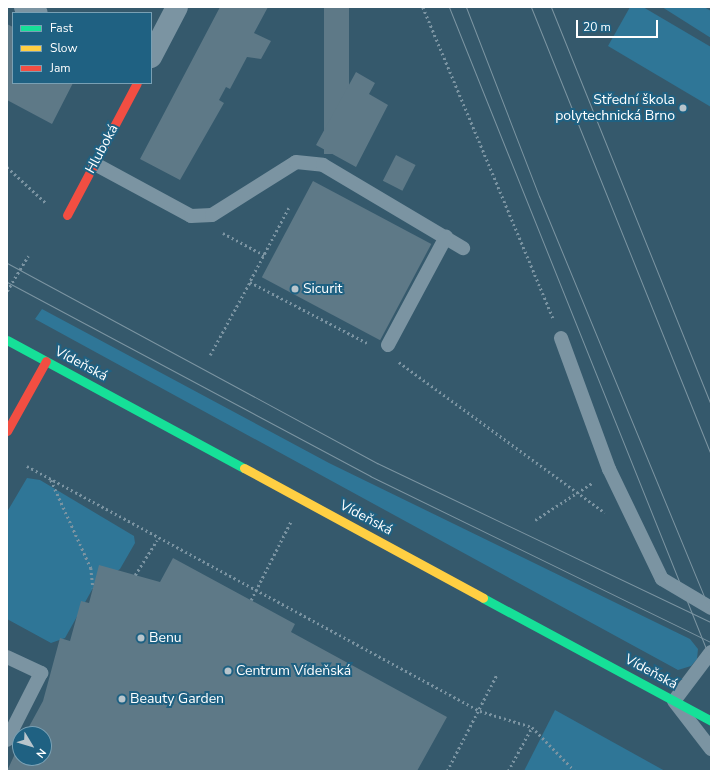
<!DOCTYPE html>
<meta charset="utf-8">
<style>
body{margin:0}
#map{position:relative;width:718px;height:778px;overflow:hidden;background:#35596c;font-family:"Nunito Sans",sans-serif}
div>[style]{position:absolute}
.green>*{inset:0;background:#2f7697}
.building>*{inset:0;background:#5e7987;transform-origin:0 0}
.path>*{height:2.5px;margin-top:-1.25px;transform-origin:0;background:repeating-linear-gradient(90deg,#7b94a2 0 2px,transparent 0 5px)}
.lane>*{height:14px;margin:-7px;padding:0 7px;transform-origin:7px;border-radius:7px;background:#7b94a2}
.street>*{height:22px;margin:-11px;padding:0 11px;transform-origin:11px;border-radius:11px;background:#7b94a2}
.fast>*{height:9px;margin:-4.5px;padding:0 4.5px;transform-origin:4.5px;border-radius:4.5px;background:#16e098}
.slow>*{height:9px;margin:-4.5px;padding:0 4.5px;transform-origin:4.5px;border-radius:4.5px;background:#ffcf43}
.jam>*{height:9px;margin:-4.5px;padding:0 4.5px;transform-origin:4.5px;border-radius:4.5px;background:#f24e42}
.tram>*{height:1px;margin:-0.5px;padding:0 0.5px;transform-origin:0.5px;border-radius:0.5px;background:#7c95a2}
.dots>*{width:11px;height:11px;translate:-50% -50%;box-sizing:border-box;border:2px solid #1f6182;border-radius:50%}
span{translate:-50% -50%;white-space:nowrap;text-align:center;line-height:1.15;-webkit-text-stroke:4px #1f6182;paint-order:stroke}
.poi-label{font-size:14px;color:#fff}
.right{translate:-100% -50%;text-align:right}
.left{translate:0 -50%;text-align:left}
.street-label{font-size:14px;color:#fff}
.frame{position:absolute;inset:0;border:8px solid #fff;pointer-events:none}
.legend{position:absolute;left:12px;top:12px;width:140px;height:72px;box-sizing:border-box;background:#1f6182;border:1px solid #79a0b4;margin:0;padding:5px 7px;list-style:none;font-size:12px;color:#fff}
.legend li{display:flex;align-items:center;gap:8px;height:20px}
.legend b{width:20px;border:1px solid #79a0b4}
.north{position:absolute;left:12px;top:726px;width:40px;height:40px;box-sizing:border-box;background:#1f6182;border:1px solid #79a0b4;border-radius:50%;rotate:128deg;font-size:11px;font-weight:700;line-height:16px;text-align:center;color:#fff}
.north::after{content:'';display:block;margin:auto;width:14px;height:18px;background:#b8c5cc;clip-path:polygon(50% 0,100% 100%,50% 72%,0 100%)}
.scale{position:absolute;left:576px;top:20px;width:82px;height:18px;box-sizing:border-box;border:2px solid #fff;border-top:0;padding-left:5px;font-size:12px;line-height:14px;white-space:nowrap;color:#fff;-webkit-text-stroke:3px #1f6182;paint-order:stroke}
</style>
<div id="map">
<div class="green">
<div style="clip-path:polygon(630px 7px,643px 7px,711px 47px,711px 107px,608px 46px)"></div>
<div style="clip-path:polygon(662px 7px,704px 7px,711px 11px,711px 38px)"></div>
<div style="clip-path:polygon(42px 309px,329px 463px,690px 639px,698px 649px,697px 659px,691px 666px,678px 670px,35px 319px)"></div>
<div style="clip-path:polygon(27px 478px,40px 480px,134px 536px,135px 543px,120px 569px,93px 588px,65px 638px,51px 643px,7px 619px,7px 512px)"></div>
<div style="clip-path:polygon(555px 710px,665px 771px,524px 771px)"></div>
</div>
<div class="building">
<div style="clip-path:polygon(220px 7px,268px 7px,254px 33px,271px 41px,261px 59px,247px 57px,230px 89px,226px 87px,219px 100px,224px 103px,180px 180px,140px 159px)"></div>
<div style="left:324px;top:7px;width:25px;height:147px"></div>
<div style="clip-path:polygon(7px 24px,13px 27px,13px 83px,73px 83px,52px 124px,7px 100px)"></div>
<div style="clip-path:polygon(356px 72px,375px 83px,369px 94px,388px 105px,356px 167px,316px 145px)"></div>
<div style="left:396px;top:155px;width:22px;height:29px;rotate:27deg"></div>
<div style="left:313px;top:181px;width:134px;height:109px;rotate:28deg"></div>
<div style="clip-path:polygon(173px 558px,295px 624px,291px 632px,447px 717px,417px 771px,7px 771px,20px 743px,20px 758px,44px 758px,44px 734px,25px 734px,43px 701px,60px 638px,70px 641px,81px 601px,89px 603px,99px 565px,160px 582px)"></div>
</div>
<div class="path">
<div style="left:423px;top:7px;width:337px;rotate:67.3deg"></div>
<div style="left:7px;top:167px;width:53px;rotate:42.7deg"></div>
<div style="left:289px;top:208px;width:84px;rotate:117.8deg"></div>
<div style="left:250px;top:282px;width:132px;rotate:27.5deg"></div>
<div style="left:223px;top:233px;width:47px;rotate:28.2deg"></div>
<div style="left:7px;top:291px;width:41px;rotate:-59deg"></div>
<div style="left:210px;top:355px;width:83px;rotate:-61.3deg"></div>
<div style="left:399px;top:362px;width:255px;rotate:36.2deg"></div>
<div style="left:27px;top:466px;width:515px;rotate:28.41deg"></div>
<div style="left:480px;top:711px;width:54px;rotate:17.1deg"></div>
<div style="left:532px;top:727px;width:62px;rotate:45.7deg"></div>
<div style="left:51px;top:480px;width:97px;rotate:65.6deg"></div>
<div style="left:91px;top:568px;width:20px;rotate:84deg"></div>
<div style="left:535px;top:520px;width:68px;rotate:-33deg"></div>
<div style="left:135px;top:575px;width:41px;rotate:-57.8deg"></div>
<div style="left:251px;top:600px;width:89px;rotate:-63.1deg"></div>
<div style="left:447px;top:771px;width:109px;rotate:-62.7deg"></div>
<div style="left:508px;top:771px;width:50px;rotate:-61.4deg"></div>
</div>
<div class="lane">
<div style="left:95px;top:164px;width:109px;rotate:28.4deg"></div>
<div style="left:191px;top:216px;width:21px;rotate:-3deg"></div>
<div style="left:212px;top:215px;width:99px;rotate:-32.2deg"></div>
<div style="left:296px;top:162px;width:27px;rotate:6deg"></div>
<div style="left:323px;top:165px;width:163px;rotate:30.7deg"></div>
<div style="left:561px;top:338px;width:140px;rotate:69.9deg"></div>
<div style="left:609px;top:469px;width:122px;rotate:64.3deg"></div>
<div style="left:662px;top:579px;width:57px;rotate:30.6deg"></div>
<div style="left:388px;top:345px;width:123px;rotate:-61.8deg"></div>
<div style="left:711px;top:652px;width:61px;rotate:127.1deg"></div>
<div style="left:674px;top:701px;width:61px;rotate:52.4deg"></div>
<div style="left:7px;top:657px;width:38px;rotate:25deg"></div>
<div style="left:41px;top:673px;width:75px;rotate:116.9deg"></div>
</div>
<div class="street">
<div style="left:25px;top:7px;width:13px;rotate:27deg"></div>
<div style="left:151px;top:57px;width:56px;rotate:-62.5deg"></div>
</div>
<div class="fast">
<div style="left:7px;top:340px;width:269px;rotate:28.4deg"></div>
<div style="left:483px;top:598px;width:259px;rotate:28.3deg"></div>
</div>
<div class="slow">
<div style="left:244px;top:468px;width:272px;rotate:28.5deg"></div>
</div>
<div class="jam">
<div style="left:67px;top:215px;width:149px;rotate:-62.1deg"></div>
<div style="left:7px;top:431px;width:80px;rotate:-60.9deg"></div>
</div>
<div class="tram">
<div style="left:449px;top:7px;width:705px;rotate:68.17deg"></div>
<div style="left:466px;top:7px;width:203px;rotate:68.9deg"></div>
<div style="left:539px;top:196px;width:452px;rotate:67.6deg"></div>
<div style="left:531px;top:7px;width:482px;rotate:68.1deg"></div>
<div style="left:551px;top:7px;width:430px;rotate:68.1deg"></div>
<div style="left:7px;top:263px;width:421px;rotate:28.4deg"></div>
<div style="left:377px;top:463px;width:370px;rotate:25.5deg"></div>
<div style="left:7px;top:282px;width:412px;rotate:28.1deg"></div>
<div style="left:370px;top:476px;width:379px;rotate:26deg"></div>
</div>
<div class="dots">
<div style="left:683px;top:108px;background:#b8c5cc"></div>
<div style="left:295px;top:289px;background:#b8c5cc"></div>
<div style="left:141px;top:638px;background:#b8c5cc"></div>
<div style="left:228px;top:671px;background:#b8c5cc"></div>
<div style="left:122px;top:699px;background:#b8c5cc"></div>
</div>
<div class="poi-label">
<span class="right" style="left:675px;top:108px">Střední škola<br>polytechnická Brno</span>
<span class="left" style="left:303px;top:289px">Sicurit</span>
<span class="left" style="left:149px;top:638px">Benu</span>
<span class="left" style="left:236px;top:671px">Centrum Vídeňská</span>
<span class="left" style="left:130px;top:699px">Beauty Garden</span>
</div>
<div class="street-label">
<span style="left:102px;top:149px;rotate:-62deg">Hluboká</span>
<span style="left:81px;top:364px;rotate:28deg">Vídeňská</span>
<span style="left:366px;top:518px;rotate:28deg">Vídeňská</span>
<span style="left:651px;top:672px;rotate:28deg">Vídeňská</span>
</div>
<div class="frame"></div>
<ul class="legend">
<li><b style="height:5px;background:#16e098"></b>Fast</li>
<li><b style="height:5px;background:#ffcf43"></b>Slow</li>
<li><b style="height:5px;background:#f24e42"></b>Jam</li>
</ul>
<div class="north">N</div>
<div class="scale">20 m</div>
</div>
